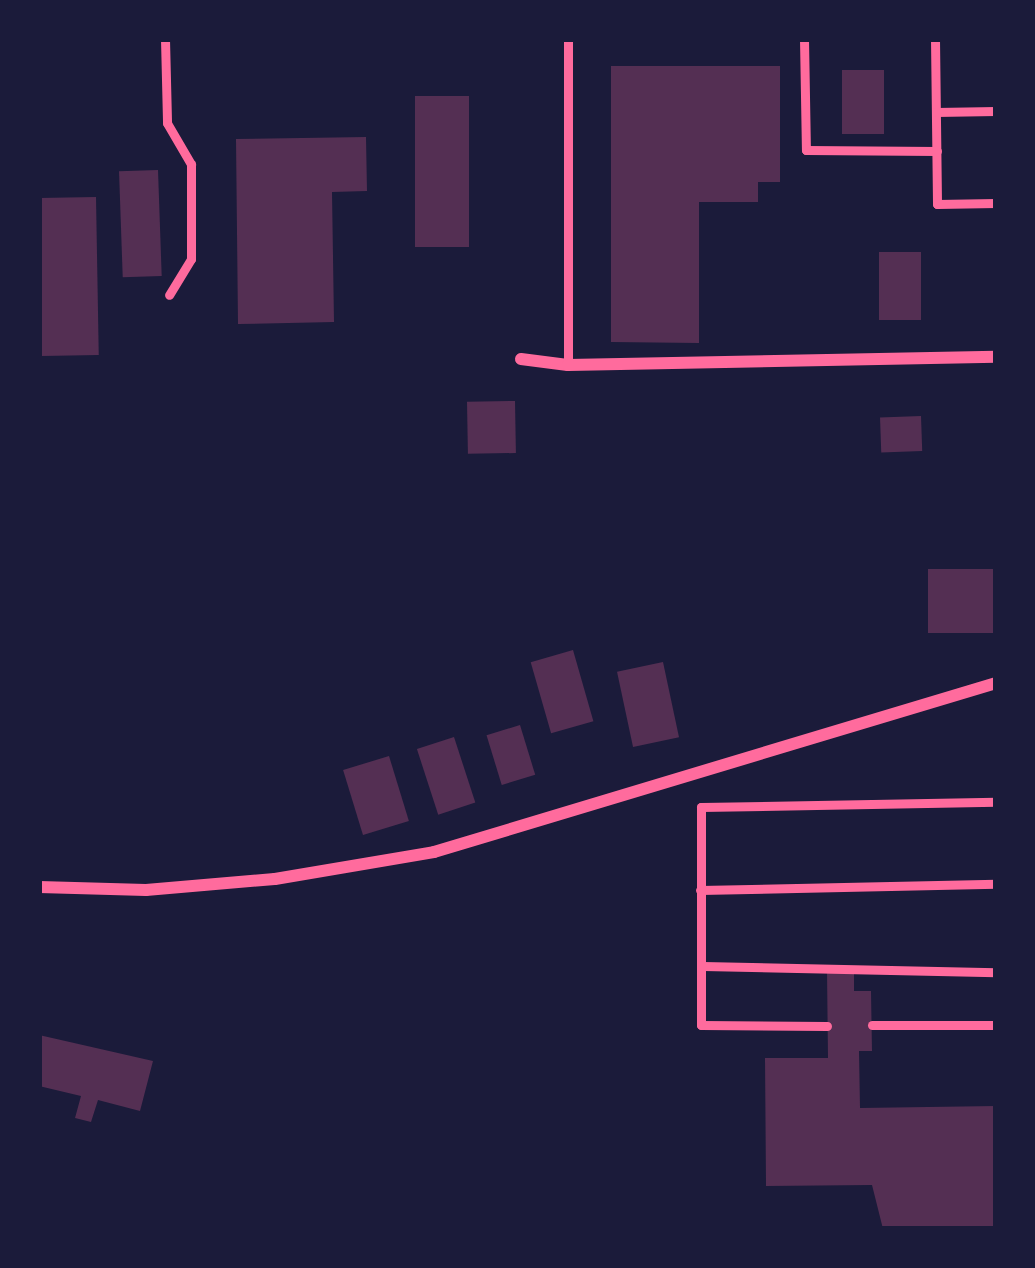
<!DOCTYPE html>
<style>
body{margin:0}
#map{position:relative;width:1035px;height:1268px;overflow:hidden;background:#1b1b3a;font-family:"Exo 2",sans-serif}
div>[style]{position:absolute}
.building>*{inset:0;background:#542f53;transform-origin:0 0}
.service>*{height:9px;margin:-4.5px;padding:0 4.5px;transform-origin:4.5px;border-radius:4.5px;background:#ff6b9d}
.minor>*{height:12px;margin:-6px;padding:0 6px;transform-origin:6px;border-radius:6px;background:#ff6b9d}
span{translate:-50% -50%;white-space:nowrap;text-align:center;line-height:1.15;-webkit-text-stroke:10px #1b1b3a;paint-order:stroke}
.frame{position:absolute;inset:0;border:42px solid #1b1b3a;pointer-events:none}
</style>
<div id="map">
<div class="building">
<div style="clip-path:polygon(611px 66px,780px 66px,780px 182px,758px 182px,758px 202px,699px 202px,699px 343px,611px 342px)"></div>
<div style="left:842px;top:70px;width:42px;height:64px"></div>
<div style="left:469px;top:96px;width:151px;height:54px;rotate:90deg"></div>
<div style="clip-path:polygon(366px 137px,367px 191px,332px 192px,334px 322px,238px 324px,236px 139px)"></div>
<div style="left:158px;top:170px;width:106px;height:39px;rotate:88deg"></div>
<div style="left:96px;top:197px;width:158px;height:57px;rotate:89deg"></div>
<div style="left:879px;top:252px;width:42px;height:68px"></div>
<div style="left:515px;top:401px;width:52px;height:48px;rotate:89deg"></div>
<div style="left:921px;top:416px;width:35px;height:41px;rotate:88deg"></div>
<div style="left:928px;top:569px;width:68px;height:64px"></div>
<div style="left:573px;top:650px;width:74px;height:44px;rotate:74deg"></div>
<div style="left:663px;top:662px;width:77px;height:47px;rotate:78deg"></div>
<div style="left:520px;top:725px;width:52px;height:35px;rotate:73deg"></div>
<div style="left:454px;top:737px;width:69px;height:39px;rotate:72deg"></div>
<div style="left:389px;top:756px;width:68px;height:48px;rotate:73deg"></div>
<div style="clip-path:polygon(827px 971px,854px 971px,854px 991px,871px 991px,872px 1051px,859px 1051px,860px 1108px,996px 1106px,996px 1229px,883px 1229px,872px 1185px,766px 1186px,765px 1058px,828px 1058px)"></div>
<div style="clip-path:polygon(39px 1035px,153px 1061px,140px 1111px,98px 1100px,91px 1122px,75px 1118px,81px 1096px,39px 1086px)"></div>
</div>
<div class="service">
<div style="left:165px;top:39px;width:84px;rotate:88.6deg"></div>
<div style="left:167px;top:123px;width:48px;rotate:59.7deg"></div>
<div style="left:191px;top:164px;width:95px;rotate:90deg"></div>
<div style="left:191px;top:259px;width:42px;rotate:121.4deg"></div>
<div style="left:568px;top:39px;width:326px;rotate:90deg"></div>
<div style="left:804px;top:39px;width:111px;rotate:89deg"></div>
<div style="left:806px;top:150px;width:131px;rotate:0.4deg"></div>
<div style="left:935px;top:39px;width:165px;rotate:89.3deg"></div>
<div style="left:937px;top:204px;width:59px;rotate:-1deg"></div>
<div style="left:936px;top:112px;width:60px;rotate:-1deg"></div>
<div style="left:700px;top:890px;width:296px;rotate:-1.2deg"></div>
<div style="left:703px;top:966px;width:293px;rotate:1.2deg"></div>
<div style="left:872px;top:1025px;width:124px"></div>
<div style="left:827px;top:1026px;width:126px;rotate:-179.5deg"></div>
<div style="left:701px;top:1025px;width:218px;rotate:-90deg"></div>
<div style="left:701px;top:807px;width:295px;rotate:-1deg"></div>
</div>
<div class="minor">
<div style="left:521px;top:359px;width:47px;rotate:7.3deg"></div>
<div style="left:568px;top:365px;width:428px;rotate:-1.1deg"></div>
<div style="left:39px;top:887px;width:107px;rotate:1.6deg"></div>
<div style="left:146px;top:890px;width:129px;rotate:-4.9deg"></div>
<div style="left:275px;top:879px;width:161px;rotate:-9.6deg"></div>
<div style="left:434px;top:852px;width:587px;rotate:-16.74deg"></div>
</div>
<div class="frame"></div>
</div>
